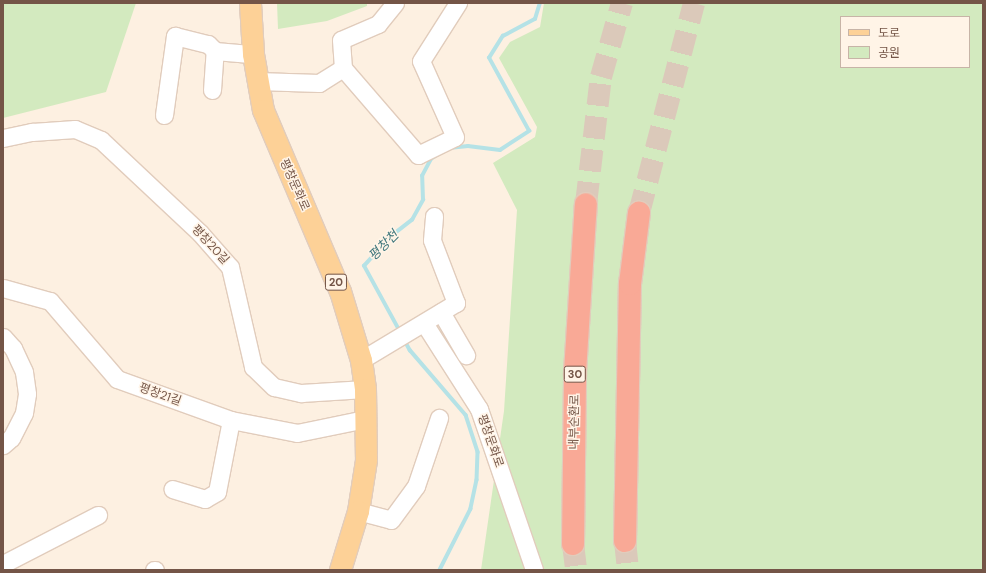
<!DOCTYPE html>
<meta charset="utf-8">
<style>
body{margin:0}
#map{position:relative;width:986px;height:573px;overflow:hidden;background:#fdf0e1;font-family:"DM Sans","Noto Sans KR",sans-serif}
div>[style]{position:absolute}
.green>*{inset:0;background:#d3eabf}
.stream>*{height:3.5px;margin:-1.75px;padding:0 1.75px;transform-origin:1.75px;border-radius:1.75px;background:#b5e2e6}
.highway-tunnel>*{height:22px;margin-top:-11px;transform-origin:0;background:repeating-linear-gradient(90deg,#dbc9ba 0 22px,transparent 0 33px)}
.roads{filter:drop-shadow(1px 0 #e1ccbc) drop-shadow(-1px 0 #e1ccbc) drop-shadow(0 1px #e1ccbc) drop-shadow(0 -1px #e1ccbc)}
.minor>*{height:17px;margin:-8.5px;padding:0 8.5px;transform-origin:8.5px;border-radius:8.5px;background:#fff}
.major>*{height:21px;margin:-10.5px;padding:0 10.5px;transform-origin:10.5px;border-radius:10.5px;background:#fdd197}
.highway>*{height:22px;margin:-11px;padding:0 11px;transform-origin:11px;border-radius:11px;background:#f9a996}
span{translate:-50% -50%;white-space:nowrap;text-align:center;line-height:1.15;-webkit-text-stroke:3px #fff4e7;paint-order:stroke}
.shield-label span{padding:1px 3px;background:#fff4e7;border:1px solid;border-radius:3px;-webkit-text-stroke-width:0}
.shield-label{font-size:11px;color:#745547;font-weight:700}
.street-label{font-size:12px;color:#745547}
.water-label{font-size:13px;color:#3b747a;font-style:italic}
.frame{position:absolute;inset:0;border:4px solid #745547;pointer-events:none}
.legend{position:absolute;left:840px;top:16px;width:130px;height:52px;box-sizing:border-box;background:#fff4e7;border:1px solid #c7b4a7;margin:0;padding:5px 7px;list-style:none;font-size:12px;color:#745547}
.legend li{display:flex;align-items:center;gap:8px;height:20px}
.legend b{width:20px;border:1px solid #c7b4a7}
</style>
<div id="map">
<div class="green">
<div style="clip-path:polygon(3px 3px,136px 3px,106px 92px,3px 118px)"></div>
<div style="clip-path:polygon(277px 3px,367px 3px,367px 6px,327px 21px,278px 29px)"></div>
<div style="clip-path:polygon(evenodd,544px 3px,983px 3px,983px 570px,481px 570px,504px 411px,517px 210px,493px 163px,535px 137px,537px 127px,499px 58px,510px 42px,540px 27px,544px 3px,841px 17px,969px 17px,969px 67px,841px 67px,841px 17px)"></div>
</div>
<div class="stream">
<div style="left:449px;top:148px;width:19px;rotate:-6deg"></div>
<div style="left:468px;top:146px;width:32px;rotate:7deg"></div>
<div style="left:500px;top:150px;width:35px;rotate:-33deg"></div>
<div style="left:529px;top:131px;width:83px;rotate:-118.7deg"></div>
<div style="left:489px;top:58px;width:26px;rotate:-58deg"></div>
<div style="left:503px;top:36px;width:36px;rotate:-28deg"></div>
<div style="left:535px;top:19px;width:17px;rotate:-73deg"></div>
<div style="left:400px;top:332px;width:75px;rotate:-118.6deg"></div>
<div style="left:364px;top:266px;width:39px;rotate:-48deg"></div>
<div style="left:390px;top:237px;width:28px;rotate:-38deg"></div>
<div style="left:412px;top:220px;width:23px;rotate:-61deg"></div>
<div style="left:423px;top:200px;width:24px;rotate:-92deg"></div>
<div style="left:422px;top:176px;width:19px;rotate:-62deg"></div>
<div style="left:431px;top:159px;width:11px;rotate:-34deg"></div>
<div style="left:404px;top:339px;width:13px;rotate:61deg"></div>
<div style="left:410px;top:350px;width:86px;rotate:49.3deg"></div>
<div style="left:466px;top:415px;width:39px;rotate:72deg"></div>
<div style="left:478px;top:452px;width:28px;rotate:92deg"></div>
<div style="left:477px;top:480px;width:30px;rotate:102deg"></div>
<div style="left:471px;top:509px;width:68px;rotate:116.9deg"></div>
</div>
<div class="highway-tunnel">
<div style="left:586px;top:204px;width:128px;rotate:-83.3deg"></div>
<div style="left:601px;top:77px;width:77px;rotate:-74.2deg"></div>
<div style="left:639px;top:213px;width:217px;rotate:-75.3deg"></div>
<div style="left:625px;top:541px;width:29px;rotate:84deg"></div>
<div style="left:573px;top:544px;width:26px;rotate:83deg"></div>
</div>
<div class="roads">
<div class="minor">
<div style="left:395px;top:3px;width:27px;rotate:129deg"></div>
<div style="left:378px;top:24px;width:40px;rotate:156.6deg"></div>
<div style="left:341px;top:40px;width:28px;rotate:86deg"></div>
<div style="left:343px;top:68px;width:115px;rotate:49.2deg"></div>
<div style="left:418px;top:155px;width:41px;rotate:-25.9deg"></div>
<div style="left:455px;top:137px;width:83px;rotate:-114.1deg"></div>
<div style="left:421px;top:61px;width:69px;rotate:-57.5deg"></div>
<div style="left:257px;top:81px;width:62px;rotate:1.8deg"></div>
<div style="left:319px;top:83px;width:28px;rotate:-32deg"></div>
<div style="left:212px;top:90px;width:39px;rotate:-86deg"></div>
<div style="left:164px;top:115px;width:80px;rotate:-82.1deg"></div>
<div style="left:175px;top:36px;width:34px;rotate:14deg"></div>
<div style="left:208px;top:44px;width:10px;rotate:45deg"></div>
<div style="left:215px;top:51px;width:38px;rotate:5deg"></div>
<div style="left:3px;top:138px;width:30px;rotate:-12deg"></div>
<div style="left:32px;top:132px;width:43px;rotate:-4deg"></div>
<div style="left:75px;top:129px;width:28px;rotate:23deg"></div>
<div style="left:101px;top:140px;width:136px;rotate:43.2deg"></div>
<div style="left:200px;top:233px;width:45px;rotate:48.6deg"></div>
<div style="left:230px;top:267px;width:103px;rotate:77deg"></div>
<div style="left:253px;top:367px;width:29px;rotate:44deg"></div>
<div style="left:274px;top:387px;width:28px;rotate:13deg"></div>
<div style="left:301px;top:393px;width:64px;rotate:-3.6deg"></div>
<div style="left:3px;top:288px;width:49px;rotate:15.5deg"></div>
<div style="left:50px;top:301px;width:103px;rotate:49.3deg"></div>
<div style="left:117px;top:379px;width:121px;rotate:19.8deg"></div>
<div style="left:231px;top:420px;width:73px;rotate:101deg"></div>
<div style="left:217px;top:492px;width:14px;rotate:150deg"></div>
<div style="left:205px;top:499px;width:34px;rotate:-163deg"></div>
<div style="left:441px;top:312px;width:50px;rotate:59.8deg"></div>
<div style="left:424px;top:323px;width:102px;rotate:57.4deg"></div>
<div style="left:479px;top:409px;width:170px;rotate:71.1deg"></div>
<div style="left:3px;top:337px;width:15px;rotate:48deg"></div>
<div style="left:13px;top:348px;width:26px;rotate:65deg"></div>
<div style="left:24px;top:372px;width:22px;rotate:82deg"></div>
<div style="left:27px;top:394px;width:19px;rotate:99deg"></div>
<div style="left:24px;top:413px;width:28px;rotate:117deg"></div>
<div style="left:11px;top:438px;width:11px;rotate:139deg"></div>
<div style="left:361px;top:360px;width:111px;rotate:-31deg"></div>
<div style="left:456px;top:303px;width:67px;rotate:-110.9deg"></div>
<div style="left:432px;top:240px;width:24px;rotate:-85deg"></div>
<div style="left:231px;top:420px;width:67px;rotate:11.1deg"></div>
<div style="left:297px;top:433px;width:69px;rotate:-11.6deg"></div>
<div style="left:358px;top:511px;width:34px;rotate:15deg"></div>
<div style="left:391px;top:520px;width:42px;rotate:-53.7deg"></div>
<div style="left:416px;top:486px;width:72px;rotate:-71.3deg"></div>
<div style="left:3px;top:564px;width:107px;rotate:-27.3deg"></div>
<div style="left:154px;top:570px;width:1px"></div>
</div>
<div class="major">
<div style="left:250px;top:3px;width:51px;rotate:86.6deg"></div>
<div style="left:253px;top:54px;width:57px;rotate:79.9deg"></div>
<div style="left:263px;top:110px;width:197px;rotate:67deg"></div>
<div style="left:340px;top:291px;width:72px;rotate:73.1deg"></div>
<div style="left:361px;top:360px;width:29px;rotate:82deg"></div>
<div style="left:365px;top:389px;width:71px;rotate:89.2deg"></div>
<div style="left:366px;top:460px;width:52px;rotate:98.9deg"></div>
<div style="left:358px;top:511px;width:62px;rotate:107deg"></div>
</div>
<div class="highway">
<div style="left:625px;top:541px;width:257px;rotate:-88.9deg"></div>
<div style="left:630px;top:284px;width:72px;rotate:-82.8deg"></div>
<div style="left:573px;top:544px;width:172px;rotate:-89.3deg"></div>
<div style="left:575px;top:372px;width:168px;rotate:-86.3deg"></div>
</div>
</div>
<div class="shield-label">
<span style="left:336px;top:282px">20</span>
<span style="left:575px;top:374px">30</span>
</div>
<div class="street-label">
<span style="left:294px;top:185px;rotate:66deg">평창문화로</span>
<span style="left:210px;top:245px;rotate:47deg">평창20길</span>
<span style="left:160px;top:395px;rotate:20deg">평창21길</span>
<span style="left:575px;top:422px;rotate:-89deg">내부순환로</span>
<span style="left:490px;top:441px;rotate:71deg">평창문화로</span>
</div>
<div class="water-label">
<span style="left:384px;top:246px;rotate:-45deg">평창천</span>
</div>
<div class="frame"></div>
<ul class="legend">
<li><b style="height:5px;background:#fdd197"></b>도로</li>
<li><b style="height:11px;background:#d3eabf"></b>공원</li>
</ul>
</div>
